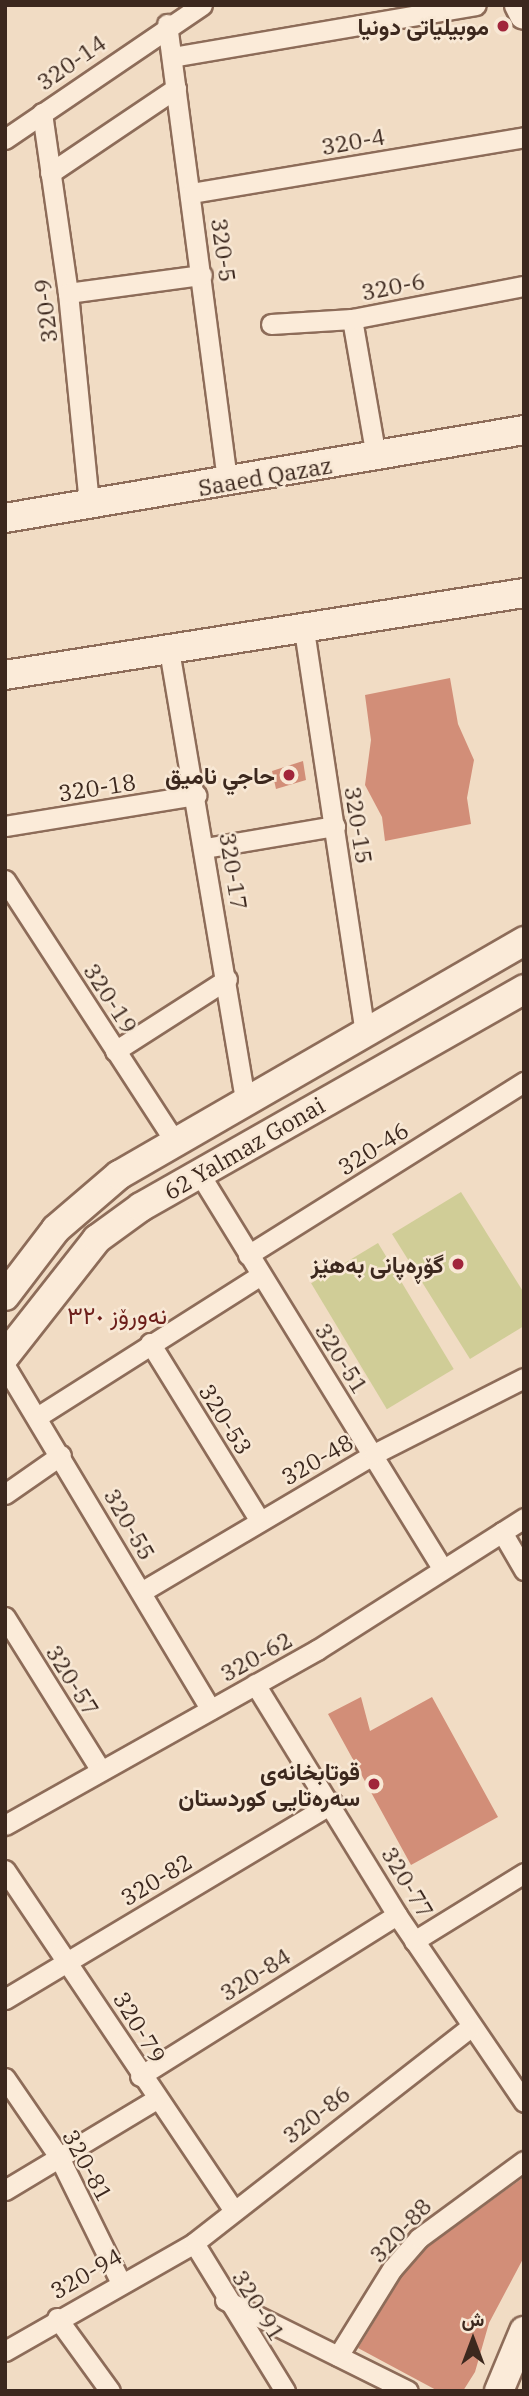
<!DOCTYPE html>
<meta charset="utf-8">
<style>
body{margin:0}
#map{position:relative;width:529px;height:2396px;overflow:hidden;background:#f1dcc4;font-family:"IBM Plex Serif",Vazirmatn,serif}
div>[style]{position:absolute}
.green>*{inset:0;background:#d0cd97;transform-origin:0 0}
.building>*{inset:0;background:#d28e78}
.roads{filter:drop-shadow(2px 0 #8d6c59) drop-shadow(-2px 0 #8d6c59) drop-shadow(0 2px #8d6c59) drop-shadow(0 -2px #8d6c59)}
.street>*{height:19px;margin:-9.5px;padding:0 9.5px;transform-origin:9.5px;border-radius:9.5px;background:#fbebd9}
.secondary>*{height:28px;margin:-14px;padding:0 14px;transform-origin:14px;border-radius:14px;background:#fbebd9}
.dots>*{width:19px;height:19px;translate:-50% -50%;box-sizing:border-box;border:4px solid #f8e8d5;border-radius:50%}
span{translate:-50% -50%;white-space:nowrap;text-align:center;line-height:1.15;-webkit-text-stroke:5px #f8e8d5;paint-order:stroke}
.poi-label{font-size:23px;color:#3c281e;font-weight:700}
.right{translate:-100% -50%;text-align:right}
.street-label{font-size:23px;color:#3c281e}
.neighbourhood-label{font-size:24px;color:#6c1e1a}
.frame{position:absolute;inset:0;border:7px solid #3c281e;pointer-events:none}
.north{position:absolute;left:438px;top:2305px;width:70px;height:70px;-webkit-text-stroke:5px #f8e8d5;paint-order:stroke;rotate:0deg;font-size:19px;font-weight:700;line-height:28px;text-align:center;color:#3c281e}
.north::after{content:'';display:block;margin:auto;width:24px;height:32px;background:#3c281e;clip-path:polygon(50% 0,100% 100%,50% 72%,0 100%)}
</style>
<div id="map">
<div class="green">
<div style="clip-path:polygon(461px 1192px,524px 1293px,524px 1326px,470px 1359px,392px 1234px)"></div>
<div style="left:378px;top:1243px;width:147px;height:78px;rotate:59deg"></div>
</div>
<div class="building">
<div style="clip-path:polygon(450px 678px,458px 724px,474px 760px,467px 798px,471px 824px,385px 841px,382px 817px,365px 785px,371px 740px,365px 695px)"></div>
<div style="clip-path:polygon(303px 761px,306px 780px,276px 789px,272px 771px)"></div>
<div style="clip-path:polygon(361px 1697px,370px 1731px,432px 1697px,498px 1817px,411px 1865px,328px 1714px)"></div>
<div style="clip-path:polygon(524px 2177px,524px 2257px,489px 2323px,475px 2372px,463px 2391px,438px 2391px,358px 2348px,402px 2276px,427px 2247px)"></div>
</div>
<div class="roads">
<div class="street">
<div style="left:167px;top:24px;width:462px;rotate:82.5deg"></div>
<div style="left:172px;top:57px;width:308px;rotate:-9.7deg"></div>
<div style="left:42px;top:113px;width:182px;rotate:81.8deg"></div>
<div style="left:68px;top:293px;width:213px;rotate:84.3deg"></div>
<div style="left:5px;top:139px;width:238px;rotate:-34.2deg"></div>
<div style="left:50px;top:173px;width:152px;rotate:-34deg"></div>
<div style="left:191px;top:193px;width:338px;rotate:-9.5deg"></div>
<div style="left:68px;top:293px;width:135px;rotate:-7.7deg"></div>
<div style="left:352px;top:319px;width:140px;rotate:80.1deg"></div>
<div style="left:271px;top:324px;width:81px;rotate:-3.5deg"></div>
<div style="left:352px;top:319px;width:175px;rotate:-10.9deg"></div>
<div style="left:304px;top:630px;width:403px;rotate:81.4deg"></div>
<div style="left:169px;top:650px;width:457px;rotate:80.4deg"></div>
<div style="left:5px;top:826px;width:194px;rotate:-9.2deg"></div>
<div style="left:205px;top:848px;width:132px;rotate:-9.6deg"></div>
<div style="left:5px;top:880px;width:312px;rotate:57deg"></div>
<div style="left:115px;top:1051px;width:133px;rotate:-32.7deg"></div>
<div style="left:199px;top:1173px;width:465px;rotate:58.4deg"></div>
<div style="left:248px;top:1255px;width:326px;rotate:-32.1deg"></div>
<div style="left:150px;top:1343px;width:209px;rotate:58.3deg"></div>
<div style="left:5px;top:1366px;width:400px;rotate:59.1deg"></div>
<div style="left:37px;top:1417px;width:265px;rotate:-32.4deg"></div>
<div style="left:5px;top:1494px;width:68px;rotate:-34.9deg"></div>
<div style="left:502px;top:1532px;width:44px;rotate:59.9deg"></div>
<div style="left:141px;top:1592px;width:271px;rotate:-30.6deg"></div>
<div style="left:374px;top:1454px;width:168px;rotate:-26.9deg"></div>
<div style="left:5px;top:1617px;width:179px;rotate:58deg"></div>
<div style="left:255px;top:1684px;width:271px;rotate:58.4deg"></div>
<div style="left:397px;top:1915px;width:226px;rotate:55.8deg"></div>
<div style="left:5px;top:1825px;width:358px;rotate:-29.3deg"></div>
<div style="left:317px;top:1650px;width:246px;rotate:-32.5deg"></div>
<div style="left:5px;top:1870px;width:409px;rotate:56.1deg"></div>
<div style="left:414px;top:1941px;width:129px;rotate:-31.7deg"></div>
<div style="left:5px;top:1999px;width:382px;rotate:-30.9deg"></div>
<div style="left:140px;top:2076px;width:303px;rotate:-32.1deg"></div>
<div style="left:5px;top:2078px;width:96px;rotate:55.6deg"></div>
<div style="left:59px;top:2157px;width:138px;rotate:63.8deg"></div>
<div style="left:5px;top:2190px;width:175px;rotate:-31deg"></div>
<div style="left:194px;top:2243px;width:174px;rotate:58.4deg"></div>
<div style="left:225px;top:2300px;width:204px;rotate:26.4deg"></div>
<div style="left:57px;top:2318px;width:90px;rotate:54deg"></div>
<div style="left:5px;top:2351px;width:218px;rotate:-29.7deg"></div>
<div style="left:194px;top:2243px;width:350px;rotate:-38deg"></div>
<div style="left:338px;top:2356px;width:102px;rotate:-58.2deg"></div>
<div style="left:392px;top:2269px;width:41px;rotate:-48.9deg"></div>
<div style="left:419px;top:2238px;width:130px;rotate:-36.3deg"></div>
</div>
<div class="secondary">
<div style="left:519px;top:5px;width:11px;rotate:63deg"></div>
<div style="left:5px;top:518px;width:526px;rotate:-9.62deg"></div>
<div style="left:5px;top:675px;width:525px;rotate:-8.98deg"></div>
<div style="left:5px;top:1296px;width:84px;rotate:-52.7deg"></div>
<div style="left:56px;top:1229px;width:83px;rotate:-40.6deg"></div>
<div style="left:119px;top:1175px;width:468px;rotate:-30deg"></div>
<div style="left:5px;top:1356px;width:149px;rotate:-51.8deg"></div>
<div style="left:97px;top:1239px;width:54px;rotate:-36deg"></div>
<div style="left:141px;top:1207px;width:441px;rotate:-29.6deg"></div>
<div style="left:499px;top:2391px;width:65px;rotate:-67.4deg"></div>
</div>
</div>
<div class="dots">
<div style="left:503px;top:26px;background:#a1253b"></div>
<div style="left:289px;top:775px;background:#a1253b"></div>
<div style="left:458px;top:1264px;background:#a1253b"></div>
<div style="left:374px;top:1784px;background:#a1253b"></div>
</div>
<div class="poi-label">
<span class="right" style="left:489px;top:26px">موبيلياتى دونيا</span>
<span class="right" style="left:275px;top:775px">حاجي ناميق</span>
<span class="right" style="left:444px;top:1264px">گۆڕەپانی بەهێز</span>
<span class="right" style="left:360px;top:1784px">قوتابخانەی<br>سەرەتایی کوردستان</span>
</div>
<div class="street-label">
<span style="left:71px;top:62px;rotate:-35deg">320-14</span>
<span style="left:353px;top:141px;rotate:-10deg">320-4</span>
<span style="left:224px;top:250px;rotate:82deg">320-5</span>
<span style="left:393px;top:286px;rotate:-11deg">320-6</span>
<span style="left:45px;top:311px;rotate:-97deg">320-9</span>
<span style="left:265px;top:476px;rotate:-10deg">Saaed Qazaz</span>
<span style="left:97px;top:787px;rotate:-9deg">320-18</span>
<span style="left:359px;top:825px;rotate:81deg">320-15</span>
<span style="left:234px;top:871px;rotate:81deg">320-17</span>
<span style="left:111px;top:998px;rotate:57deg">320-19</span>
<span style="left:244px;top:1148px;rotate:-30deg">62 Yalmaz Gonai</span>
<span style="left:373px;top:1148px;rotate:-32deg">320-46</span>
<span style="left:342px;top:1358px;rotate:58deg">320-51</span>
<span style="left:226px;top:1419px;rotate:58deg">320-53</span>
<span style="left:317px;top:1459px;rotate:-30deg">320-48</span>
<span style="left:130px;top:1524px;rotate:60deg">320-55</span>
<span style="left:256px;top:1656px;rotate:-29deg">320-62</span>
<span style="left:73px;top:1680px;rotate:58deg">320-57</span>
<span style="left:156px;top:1879px;rotate:-31deg">320-82</span>
<span style="left:408px;top:1882px;rotate:59deg">320-77</span>
<span style="left:255px;top:1974px;rotate:-32deg">320-84</span>
<span style="left:140px;top:2027px;rotate:59deg">320-79</span>
<span style="left:316px;top:2114px;rotate:-38deg">320-86</span>
<span style="left:88px;top:2165px;rotate:61deg">320-81</span>
<span style="left:400px;top:2230px;rotate:-47deg">320-88</span>
<span style="left:86px;top:2273px;rotate:-30deg">320-94</span>
<span style="left:259px;top:2305px;rotate:58deg">320-91</span>
</div>
<div class="neighbourhood-label">
<span style="left:117px;top:1316px">نەورۆز ٣٢٠</span>
</div>
<div class="frame"></div>
<div class="north">ش</div>
</div>
